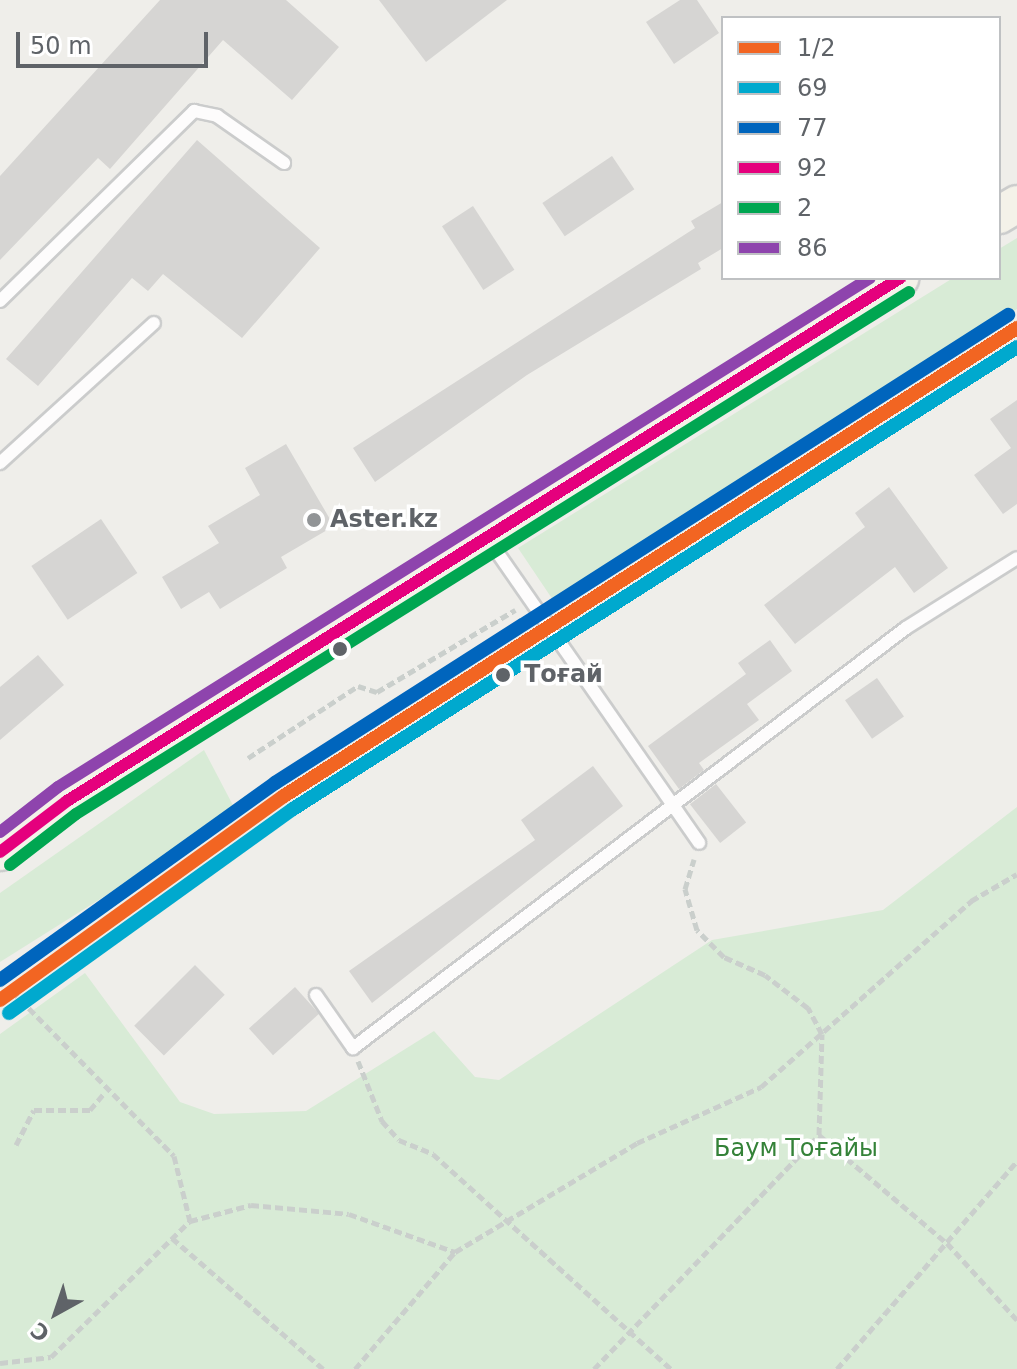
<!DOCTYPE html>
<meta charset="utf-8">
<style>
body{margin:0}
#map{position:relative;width:1017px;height:1369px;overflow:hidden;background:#efeeea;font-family:"DejaVu Sans",sans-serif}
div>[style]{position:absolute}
.green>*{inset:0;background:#d8ebd6}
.building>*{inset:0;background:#d6d5d3;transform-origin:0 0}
.path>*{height:5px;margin-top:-2.5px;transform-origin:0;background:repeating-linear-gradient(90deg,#cacfcc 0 8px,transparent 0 12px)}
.roads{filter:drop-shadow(2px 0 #cbcccc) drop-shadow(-2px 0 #cbcccc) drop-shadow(0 2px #cbcccc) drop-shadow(0 -2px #cbcccc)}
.service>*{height:12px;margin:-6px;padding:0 6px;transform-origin:6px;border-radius:6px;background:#fdfcfc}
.primary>*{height:36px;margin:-18px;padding:0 18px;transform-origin:18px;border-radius:18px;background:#f4f2e9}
.bus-1>*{height:12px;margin:-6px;padding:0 6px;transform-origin:6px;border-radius:6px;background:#e5007d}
.bus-2>*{height:12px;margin:-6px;padding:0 6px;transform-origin:6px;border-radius:6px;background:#00a651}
.bus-3>*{height:12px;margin:-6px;padding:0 6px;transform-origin:6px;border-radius:6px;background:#8e44ad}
.rail-1>*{height:14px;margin:-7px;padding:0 7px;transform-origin:7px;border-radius:7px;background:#f26522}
.rail-2>*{height:14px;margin:-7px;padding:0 7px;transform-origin:7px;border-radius:7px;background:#00a9ce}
.rail-3>*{height:14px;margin:-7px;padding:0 7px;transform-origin:7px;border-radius:7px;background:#0065bd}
.dots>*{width:22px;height:22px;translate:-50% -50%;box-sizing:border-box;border:4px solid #fff;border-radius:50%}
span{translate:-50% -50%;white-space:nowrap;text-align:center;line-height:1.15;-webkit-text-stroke:7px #fff;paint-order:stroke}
.poi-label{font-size:24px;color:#5f6368;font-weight:700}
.left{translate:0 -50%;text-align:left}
.stop-label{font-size:24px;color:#5f6368;font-weight:700}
.park-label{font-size:24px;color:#348238}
.legend{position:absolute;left:721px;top:16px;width:280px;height:264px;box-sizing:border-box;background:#fff;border:2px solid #bfc1c3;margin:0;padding:10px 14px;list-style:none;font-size:24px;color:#5f6368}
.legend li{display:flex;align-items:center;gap:16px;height:40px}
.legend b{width:40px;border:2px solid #bfc1c3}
.north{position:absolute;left:16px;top:1273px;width:80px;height:80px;-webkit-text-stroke:6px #fff;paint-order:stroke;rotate:220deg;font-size:22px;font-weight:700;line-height:32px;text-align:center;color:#5f6368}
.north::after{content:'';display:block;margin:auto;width:28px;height:36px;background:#5f6368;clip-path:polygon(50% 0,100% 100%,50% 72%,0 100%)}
.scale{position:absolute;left:16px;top:32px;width:192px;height:36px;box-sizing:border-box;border:4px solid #5f6368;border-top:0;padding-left:10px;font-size:24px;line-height:28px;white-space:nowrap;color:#5f6368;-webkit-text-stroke:6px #fff;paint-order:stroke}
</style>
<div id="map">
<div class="green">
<div style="clip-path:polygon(1017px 238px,1017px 309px,555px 603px,518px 548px,953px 278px,999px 278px,999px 249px)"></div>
<div style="clip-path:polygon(204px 750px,237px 813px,0 962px,0 893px)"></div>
<div style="clip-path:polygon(1017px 807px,1017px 1369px,0 1369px,0 1034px,85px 973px,180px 1102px,214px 1114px,306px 1111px,434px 1031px,475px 1077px,499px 1080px,712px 940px,883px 910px)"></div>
</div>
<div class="building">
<div style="clip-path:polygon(160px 0,286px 0,339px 47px,292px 100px,223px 40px,110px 169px,98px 158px,0 260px,0 176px)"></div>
<div style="clip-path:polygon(379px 0,507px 0,426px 62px)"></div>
<div style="clip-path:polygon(680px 0,697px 0,719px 33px,674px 64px,646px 22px)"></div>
<div style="clip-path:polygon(197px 140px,320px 248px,242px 338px,163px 274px,148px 291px,132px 278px,38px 386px,6px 359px)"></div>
<div style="left:612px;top:156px;width:40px;height:84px;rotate:56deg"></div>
<div style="clip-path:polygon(723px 202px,723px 248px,698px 263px,701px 269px,527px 375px,375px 482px,353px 448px,695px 228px,691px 221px)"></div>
<div style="left:473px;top:206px;width:76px;height:37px;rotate:57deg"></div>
<div style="clip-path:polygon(1017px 400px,1017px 504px,1003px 514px,974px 475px,1011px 448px,990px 419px)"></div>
<div style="clip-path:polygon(286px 444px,334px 526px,281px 557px,287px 568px,220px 609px,209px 592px,181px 609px,162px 577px,219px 543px,208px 526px,260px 495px,245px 468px)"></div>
<div style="clip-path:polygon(889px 487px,948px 568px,914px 593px,895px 567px,795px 644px,764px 605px,865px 527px,855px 513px)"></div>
<div style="left:101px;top:519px;width:65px;height:84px;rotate:56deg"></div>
<div style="clip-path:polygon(770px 640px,792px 671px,747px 704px,759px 720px,699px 763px,704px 770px,679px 789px,648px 746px,746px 674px,738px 663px)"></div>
<div style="clip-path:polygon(38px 655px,64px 685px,0 740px,0 687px)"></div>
<div style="left:877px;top:678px;width:47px;height:39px;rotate:55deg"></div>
<div style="clip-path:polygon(593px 766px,623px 806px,372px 1003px,349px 971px,535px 840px,521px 820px)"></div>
<div style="left:716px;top:784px;width:49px;height:33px;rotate:52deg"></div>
<div style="left:195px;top:965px;width:42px;height:86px;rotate:45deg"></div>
<div style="left:295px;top:987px;width:36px;height:62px;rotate:48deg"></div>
</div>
<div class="path">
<div style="left:248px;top:758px;width:131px;rotate:-33.2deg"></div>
<div style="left:358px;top:686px;width:20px;rotate:18deg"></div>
<div style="left:377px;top:692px;width:161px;rotate:-30.7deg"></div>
<div style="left:12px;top:991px;width:231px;rotate:45.5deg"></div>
<div style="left:174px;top:1156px;width:67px;rotate:76.2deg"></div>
<div style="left:358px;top:1061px;width:65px;rotate:68.2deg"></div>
<div style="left:382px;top:1121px;width:25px;rotate:48deg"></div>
<div style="left:399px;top:1140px;width:37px;rotate:22deg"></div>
<div style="left:433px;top:1154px;width:321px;rotate:42.1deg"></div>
<div style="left:819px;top:1135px;width:167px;rotate:40.2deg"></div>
<div style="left:947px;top:1243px;width:104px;rotate:47.7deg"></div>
<div style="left:16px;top:1145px;width:39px;rotate:-63deg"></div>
<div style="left:34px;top:1110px;width:56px"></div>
<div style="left:90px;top:1110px;width:23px;rotate:-50deg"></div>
<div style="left:172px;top:1238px;width:200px;rotate:40.9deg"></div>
<div style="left:0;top:1363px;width:51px;rotate:-6.7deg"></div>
<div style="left:51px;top:1357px;width:194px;rotate:-44.4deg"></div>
<div style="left:190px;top:1221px;width:63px;rotate:-14.7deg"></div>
<div style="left:251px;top:1205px;width:98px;rotate:5.2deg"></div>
<div style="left:349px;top:1214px;width:113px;rotate:19.7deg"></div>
<div style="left:455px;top:1252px;width:212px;rotate:-30.9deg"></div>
<div style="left:637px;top:1143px;width:136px;rotate:-24.3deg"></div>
<div style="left:761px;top:1087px;width:281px;rotate:-41.5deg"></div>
<div style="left:971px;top:901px;width:53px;rotate:-30.4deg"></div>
<div style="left:355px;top:1369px;width:154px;rotate:-49.5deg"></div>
<div style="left:594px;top:1369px;width:325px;rotate:-46.1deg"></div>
<div style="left:819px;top:1135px;width:101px;rotate:-88.3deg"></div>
<div style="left:822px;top:1034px;width:30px;rotate:-118deg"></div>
<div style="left:808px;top:1008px;width:54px;rotate:-142.5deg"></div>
<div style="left:765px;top:975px;width:45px;rotate:-156.3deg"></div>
<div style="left:724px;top:957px;width:38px;rotate:-135deg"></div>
<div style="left:697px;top:930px;width:43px;rotate:-106.3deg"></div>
<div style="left:685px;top:889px;width:31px;rotate:-73deg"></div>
<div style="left:837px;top:1369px;width:275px;rotate:-49.1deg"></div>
</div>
<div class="roads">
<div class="service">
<div style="left:0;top:301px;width:272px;rotate:-44.4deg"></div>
<div style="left:194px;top:111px;width:24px;rotate:12deg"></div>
<div style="left:217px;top:116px;width:82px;rotate:35deg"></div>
<div style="left:0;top:463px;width:208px;rotate:-42.3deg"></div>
<div style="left:488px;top:539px;width:370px;rotate:55.2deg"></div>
<div style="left:316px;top:995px;width:65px;rotate:55.1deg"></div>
<div style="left:353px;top:1048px;width:694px;rotate:-37.22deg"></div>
<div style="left:906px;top:628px;width:131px;rotate:-32.2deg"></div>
</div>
<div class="primary">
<div style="left:999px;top:215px;width:21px;rotate:-31deg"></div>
<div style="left:0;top:852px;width:84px;rotate:-37.3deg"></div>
<div style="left:67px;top:801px;width:984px;rotate:-32.12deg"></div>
</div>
</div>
<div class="bus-1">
<div style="left:0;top:852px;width:84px;rotate:-37.3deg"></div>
<div style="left:67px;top:801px;width:984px;rotate:-32.12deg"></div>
</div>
<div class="bus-2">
<div style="left:10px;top:865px;width:83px;rotate:-37.7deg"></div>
<div style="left:76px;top:814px;width:983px;rotate:-32.07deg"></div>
</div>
<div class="bus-3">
<div style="left:0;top:832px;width:73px;rotate:-37.8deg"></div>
<div style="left:58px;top:787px;width:958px;rotate:-32.08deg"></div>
</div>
<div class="rail-1">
<div style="left:0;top:1000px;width:350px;rotate:-35.7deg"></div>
<div style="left:284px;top:796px;width:870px;rotate:-32.56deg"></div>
</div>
<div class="rail-2">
<div style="left:9px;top:1013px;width:350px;rotate:-35.7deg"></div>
<div style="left:293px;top:809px;width:859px;rotate:-32.54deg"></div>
</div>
<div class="rail-3">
<div style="left:0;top:980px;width:338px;rotate:-35.6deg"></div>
<div style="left:275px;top:783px;width:870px;rotate:-32.56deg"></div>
</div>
<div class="dots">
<div style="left:314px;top:520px;background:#919496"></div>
<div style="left:340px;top:649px;background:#5f6368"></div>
<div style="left:503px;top:675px;background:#5f6368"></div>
</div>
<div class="poi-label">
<span class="left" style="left:330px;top:520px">Aster.kz</span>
</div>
<div class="stop-label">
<span class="left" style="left:524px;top:675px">Тоғай</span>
</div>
<div class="park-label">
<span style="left:796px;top:1149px">Баум Тоғайы</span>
</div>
<ul class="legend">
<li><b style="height:10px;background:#f26522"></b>1/2</li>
<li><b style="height:10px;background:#00a9ce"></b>69</li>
<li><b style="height:10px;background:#0065bd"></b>77</li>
<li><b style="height:10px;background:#e5007d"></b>92</li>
<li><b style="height:10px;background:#00a651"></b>2</li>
<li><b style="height:10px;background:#8e44ad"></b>86</li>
</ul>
<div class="north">С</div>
<div class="scale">50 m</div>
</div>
